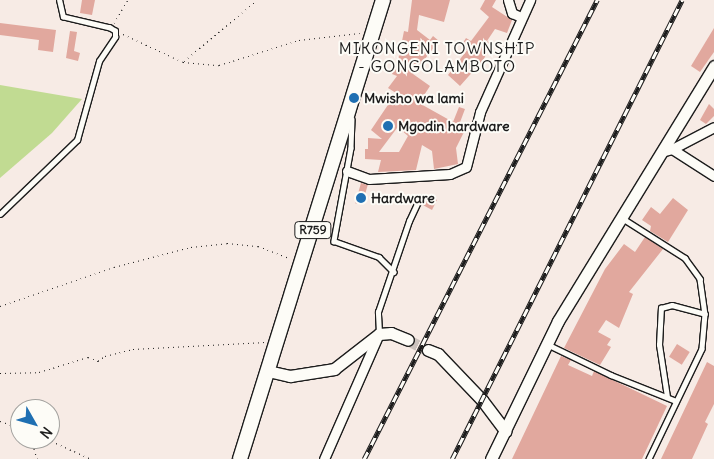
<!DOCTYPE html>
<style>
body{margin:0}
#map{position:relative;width:714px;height:459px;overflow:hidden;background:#f7ebe5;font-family:Delius,sans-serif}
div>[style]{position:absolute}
.green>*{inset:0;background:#c1db92}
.building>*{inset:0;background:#e1a89e;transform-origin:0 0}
.tertiary-tunnel>*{height:11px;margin-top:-5.5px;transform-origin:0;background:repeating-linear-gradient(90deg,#cbc2bd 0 11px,transparent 0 16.5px)}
.path>*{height:1px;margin-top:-0.5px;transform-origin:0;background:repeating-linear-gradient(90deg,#1c1c1c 0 1px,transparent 0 5px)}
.roads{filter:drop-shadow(1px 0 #1c1c1c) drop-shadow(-1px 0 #1c1c1c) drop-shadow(0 1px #1c1c1c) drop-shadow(0 -1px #1c1c1c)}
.service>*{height:4.5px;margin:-2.25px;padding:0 2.25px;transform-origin:2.25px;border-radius:2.25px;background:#fdfcf7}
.minor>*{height:9px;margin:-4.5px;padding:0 4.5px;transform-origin:4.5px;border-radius:4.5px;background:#fdfcf7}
.tertiary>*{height:11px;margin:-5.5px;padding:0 5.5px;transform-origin:5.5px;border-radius:5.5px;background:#fdfcf7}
.primary>*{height:14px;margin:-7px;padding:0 7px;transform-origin:7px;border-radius:7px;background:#fdfcf7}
.rail>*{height:4.5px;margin-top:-2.25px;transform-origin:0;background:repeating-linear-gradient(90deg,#fdfcf7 0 8px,#1c1c1c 0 16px);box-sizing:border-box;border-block:1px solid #1c1c1c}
.dots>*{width:14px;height:14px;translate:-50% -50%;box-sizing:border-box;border:2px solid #fdfcf7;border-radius:50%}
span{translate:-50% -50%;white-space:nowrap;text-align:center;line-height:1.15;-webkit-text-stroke:4px #fdfcf7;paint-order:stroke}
.shield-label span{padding:1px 4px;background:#fdfcf7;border:1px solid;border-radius:4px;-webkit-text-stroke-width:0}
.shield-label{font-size:12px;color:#1c1c1c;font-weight:700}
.poi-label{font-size:14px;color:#1c1c1c;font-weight:700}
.left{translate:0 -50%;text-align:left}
.quarter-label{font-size:16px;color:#1c1c1c;letter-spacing:1px}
.north{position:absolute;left:10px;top:399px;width:50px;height:50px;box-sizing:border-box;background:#fdfcf7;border:1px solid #a3a29f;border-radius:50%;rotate:128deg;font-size:14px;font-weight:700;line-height:20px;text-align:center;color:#1c1c1c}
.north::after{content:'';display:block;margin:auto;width:18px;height:22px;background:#1f6fb2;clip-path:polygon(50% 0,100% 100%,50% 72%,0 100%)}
</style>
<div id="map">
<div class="green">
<div style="clip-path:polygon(0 85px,82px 99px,52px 133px,0 178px)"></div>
</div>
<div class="building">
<div style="clip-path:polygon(82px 0,95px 0,92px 15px,80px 13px)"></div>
<div style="clip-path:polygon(evenodd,412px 0,450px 0,444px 22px,419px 15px,417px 30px,430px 40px,433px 36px,439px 41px,413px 74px,430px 86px,419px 103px,453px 122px,459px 107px,465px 109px,459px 125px,466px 128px,456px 148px,458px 164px,434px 169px,432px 151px,422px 145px,416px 170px,378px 172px,381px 160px,365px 159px,365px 149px,368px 149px,368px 138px,382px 139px,371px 130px,396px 93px,388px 88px,397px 76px,392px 74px,399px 56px,411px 43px,402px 41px,404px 31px,408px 32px,412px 0,403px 120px,401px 130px,408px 136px,399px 152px,379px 152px,403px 120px)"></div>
<div style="clip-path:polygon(485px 0,496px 0,492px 7px,512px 20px,507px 33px,495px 29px,487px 41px,491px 43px,484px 59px,460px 86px,448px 75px,467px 50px,461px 46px,466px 38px,471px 41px,489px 17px,480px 9px)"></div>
<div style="clip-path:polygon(0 23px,56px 30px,53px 52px,38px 50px,39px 40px,0 35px)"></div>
<div style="clip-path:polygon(714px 28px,714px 52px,700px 72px,691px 66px)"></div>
<div style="clip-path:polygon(70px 31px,77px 32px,74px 51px,80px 53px,78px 61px,66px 58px)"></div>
<div style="clip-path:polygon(709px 104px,714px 109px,714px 116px,706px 124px,700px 120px)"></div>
<div style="left:361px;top:183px;width:7px;height:21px;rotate:16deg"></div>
<div style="clip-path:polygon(425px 195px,437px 200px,432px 210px,421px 204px)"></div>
<div style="clip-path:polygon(673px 198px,688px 210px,668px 242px,650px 231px,651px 226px,642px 220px,651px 207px,660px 214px)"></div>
<div style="clip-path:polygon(645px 237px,663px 249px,629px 292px,633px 294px,619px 328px,606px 320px,598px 332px,611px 339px,607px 345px,611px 347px,600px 365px,564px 348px,605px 269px,624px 244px,635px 252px)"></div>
<div style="left:677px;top:344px;width:15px;height:15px;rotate:32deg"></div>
<div style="clip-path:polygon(561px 356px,571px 360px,568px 365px,592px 376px,594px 371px,667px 406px,642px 459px,512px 459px)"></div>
<div style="clip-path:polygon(707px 362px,714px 366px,714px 404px,705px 422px,708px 424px,692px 459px,661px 459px)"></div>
</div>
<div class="tertiary-tunnel">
<div style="left:408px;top:340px;width:22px;rotate:27deg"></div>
</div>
<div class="path">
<div style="left:114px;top:23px;width:27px;rotate:-59deg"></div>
<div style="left:123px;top:34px;width:66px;rotate:25deg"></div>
<div style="left:183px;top:62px;width:36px;rotate:5deg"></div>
<div style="left:219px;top:65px;width:84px;rotate:-17.4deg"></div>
<div style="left:299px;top:40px;width:61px;rotate:-6.5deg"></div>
<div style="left:184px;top:61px;width:95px;rotate:-39.9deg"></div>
<div style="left:0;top:306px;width:120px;rotate:-18.9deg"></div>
<div style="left:114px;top:267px;width:80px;rotate:-14.6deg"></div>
<div style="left:191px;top:247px;width:36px;rotate:-6deg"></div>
<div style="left:227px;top:243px;width:31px;rotate:6deg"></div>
<div style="left:258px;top:246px;width:34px;rotate:21deg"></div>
<div style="left:0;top:373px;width:39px;rotate:-1deg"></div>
<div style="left:39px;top:372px;width:51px;rotate:-17deg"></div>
<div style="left:88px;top:357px;width:11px;rotate:22deg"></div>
<div style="left:98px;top:361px;width:9px;rotate:-36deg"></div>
<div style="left:105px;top:356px;width:29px;rotate:-14deg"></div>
<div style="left:133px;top:349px;width:132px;rotate:-3deg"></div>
<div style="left:0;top:421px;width:21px;rotate:19deg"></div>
<div style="left:31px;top:439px;width:21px;rotate:73deg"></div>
<div style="left:47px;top:439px;width:48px;rotate:24.4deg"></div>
</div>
<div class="roads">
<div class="service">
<div style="left:352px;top:119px;width:29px;rotate:92deg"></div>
<div style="left:351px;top:148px;width:95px;rotate:100.4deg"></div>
<div style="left:334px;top:241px;width:48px;rotate:19.6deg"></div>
<div style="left:379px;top:257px;width:21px;rotate:45deg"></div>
<div style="left:0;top:214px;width:107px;rotate:-43.9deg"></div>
<div style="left:77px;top:140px;width:82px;rotate:-74.4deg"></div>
<div style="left:99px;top:61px;width:29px;rotate:-56deg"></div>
<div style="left:115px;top:37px;width:6px;rotate:-90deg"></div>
<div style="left:115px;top:31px;width:6px;rotate:-149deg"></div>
<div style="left:110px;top:28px;width:48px;rotate:-166.8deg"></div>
<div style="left:63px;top:17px;width:17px;rotate:-103deg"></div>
<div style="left:622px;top:218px;width:75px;rotate:32.4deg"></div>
<div style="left:685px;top:258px;width:26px;rotate:54deg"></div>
<div style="left:700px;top:279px;width:35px;rotate:82deg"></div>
<div style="left:705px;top:314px;width:35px;rotate:95deg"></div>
<div style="left:702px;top:349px;width:122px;rotate:115.7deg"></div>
<div style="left:379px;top:333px;width:21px;rotate:-93deg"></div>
<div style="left:378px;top:312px;width:96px;rotate:-71.2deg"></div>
<div style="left:409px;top:221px;width:26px;rotate:-65deg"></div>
<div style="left:549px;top:345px;width:69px;rotate:25.8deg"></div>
<div style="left:611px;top:375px;width:70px;rotate:21.8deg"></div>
<div style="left:667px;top:397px;width:53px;rotate:-98.7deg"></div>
<div style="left:659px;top:345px;width:37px;rotate:-87deg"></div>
<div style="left:661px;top:308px;width:11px;rotate:-15deg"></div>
<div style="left:672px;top:305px;width:34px;rotate:15deg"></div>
</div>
<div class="minor">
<div style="left:508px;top:0;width:14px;rotate:73deg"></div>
<div style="left:512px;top:13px;width:10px;rotate:24deg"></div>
<div style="left:672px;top:149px;width:47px;rotate:-27.6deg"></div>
<div style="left:661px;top:152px;width:11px;rotate:-15deg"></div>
<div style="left:672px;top:149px;width:50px;rotate:32.7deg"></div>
<div style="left:347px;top:171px;width:23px;rotate:20deg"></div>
<div style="left:369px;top:179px;width:81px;rotate:-3.5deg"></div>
<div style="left:450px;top:174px;width:17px;rotate:-24deg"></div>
<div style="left:466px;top:167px;width:57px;rotate:-75.7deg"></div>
<div style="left:480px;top:112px;width:123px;rotate:-65.9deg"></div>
<div style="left:324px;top:459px;width:137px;rotate:-66.3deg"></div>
</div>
<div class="tertiary">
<div style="left:428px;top:350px;width:11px;rotate:22deg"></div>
<div style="left:438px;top:354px;width:64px;rotate:46.3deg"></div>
<div style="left:482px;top:400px;width:39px;rotate:53deg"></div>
<div style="left:268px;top:371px;width:23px;rotate:13deg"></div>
<div style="left:290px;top:376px;width:45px;rotate:-9deg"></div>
<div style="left:334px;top:369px;width:57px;rotate:-37.9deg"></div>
<div style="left:379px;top:334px;width:12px;rotate:-5deg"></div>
<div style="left:391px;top:333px;width:18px;rotate:22deg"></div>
<div style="left:491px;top:459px;width:153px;rotate:-64.1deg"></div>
<div style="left:558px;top:321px;width:299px;rotate:-58.5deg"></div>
</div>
<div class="primary">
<div style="left:240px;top:459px;width:481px;rotate:-72.7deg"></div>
</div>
</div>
<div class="rail">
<div style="left:364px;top:459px;width:515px;rotate:-63.09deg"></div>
<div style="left:452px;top:459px;width:513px;rotate:-63.39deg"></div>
</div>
<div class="dots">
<div style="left:354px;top:98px;background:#1f6fb2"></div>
<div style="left:388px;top:126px;background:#1f6fb2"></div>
<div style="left:361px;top:198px;background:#1f6fb2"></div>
</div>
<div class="shield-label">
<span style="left:313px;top:230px">R759</span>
</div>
<div class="poi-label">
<span class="left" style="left:364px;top:98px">Mwisho wa lami</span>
<span class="left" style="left:398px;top:126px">Mgodin hardware</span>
<span class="left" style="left:371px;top:198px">Hardware</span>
</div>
<div class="quarter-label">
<span style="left:437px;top:57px">MIKONGENI TOWNSHIP<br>- GONGOLAMBOTO</span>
</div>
<div class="north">N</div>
</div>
